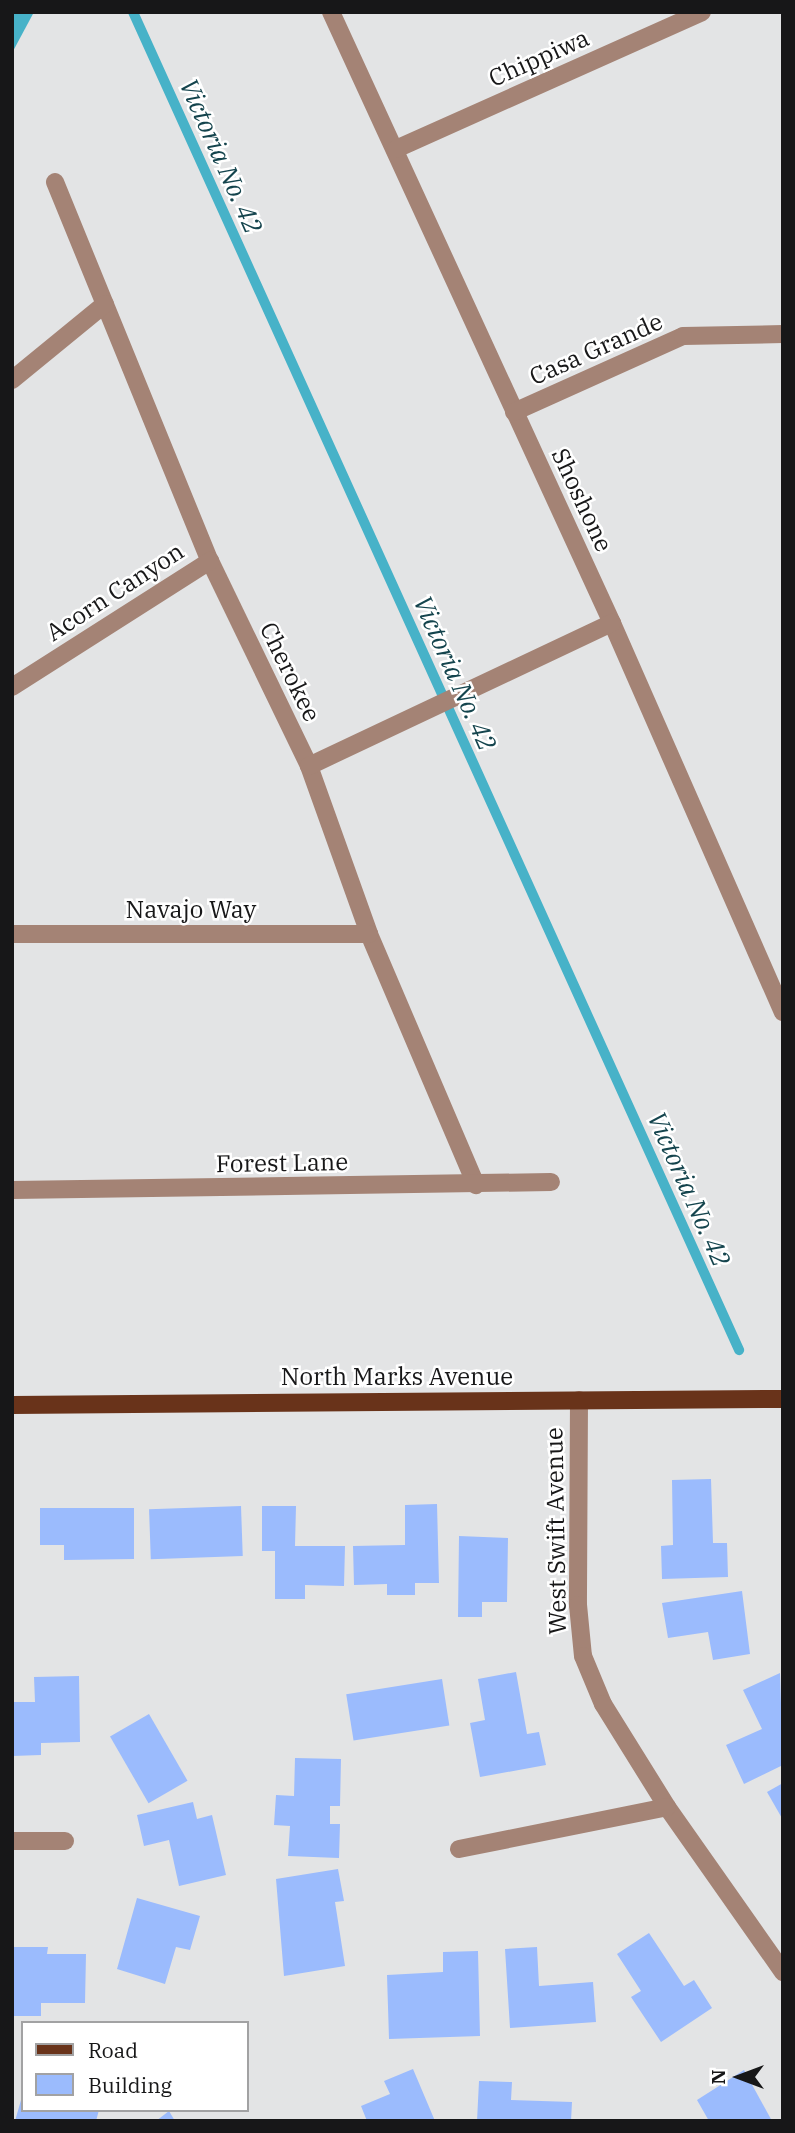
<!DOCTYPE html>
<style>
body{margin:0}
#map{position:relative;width:795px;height:2133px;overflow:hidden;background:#e3e4e5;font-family:"IBM Plex Serif",serif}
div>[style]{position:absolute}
.water>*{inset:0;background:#47b2c8}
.stream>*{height:10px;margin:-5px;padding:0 5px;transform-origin:5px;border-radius:5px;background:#47b2c8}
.building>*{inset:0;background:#9bbbfd;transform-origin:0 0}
.minor>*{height:18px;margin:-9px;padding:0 9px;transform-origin:9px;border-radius:9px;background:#a48375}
.major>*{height:18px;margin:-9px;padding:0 9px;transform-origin:9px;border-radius:9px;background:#69331a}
span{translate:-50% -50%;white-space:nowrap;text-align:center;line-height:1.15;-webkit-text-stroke:5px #fff;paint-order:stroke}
.street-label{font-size:24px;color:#171718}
.water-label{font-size:26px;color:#14444d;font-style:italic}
.frame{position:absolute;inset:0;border:14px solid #171718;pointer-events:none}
.legend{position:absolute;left:21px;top:2021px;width:228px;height:91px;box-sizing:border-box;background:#fff;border:2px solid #a2a2a3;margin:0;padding:9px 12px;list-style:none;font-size:21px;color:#171718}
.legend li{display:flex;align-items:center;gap:14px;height:35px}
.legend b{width:35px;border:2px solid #a2a2a3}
.north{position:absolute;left:704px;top:2042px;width:70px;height:70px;-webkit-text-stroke:5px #fff;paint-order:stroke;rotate:270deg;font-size:19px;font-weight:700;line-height:28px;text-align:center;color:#171718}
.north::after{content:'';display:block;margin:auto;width:24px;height:32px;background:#171718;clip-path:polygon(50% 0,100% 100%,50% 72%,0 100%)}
</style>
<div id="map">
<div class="water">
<div style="clip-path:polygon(12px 12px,34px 12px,12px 53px)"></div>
</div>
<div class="stream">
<div style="left:133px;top:12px;width:1469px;rotate:65.63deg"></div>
</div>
<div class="building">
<div style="clip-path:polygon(711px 1479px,713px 1543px,727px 1543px,728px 1577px,662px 1579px,661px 1546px,673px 1545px,672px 1480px)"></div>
<div style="clip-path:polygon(437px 1504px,439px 1583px,415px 1583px,415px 1595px,387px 1595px,387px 1584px,354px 1585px,353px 1546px,405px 1545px,405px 1505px)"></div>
<div style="left:241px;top:1506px;width:50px;height:92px;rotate:88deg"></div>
<div style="clip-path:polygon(262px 1506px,296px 1506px,295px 1546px,345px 1546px,344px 1586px,305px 1585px,305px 1599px,275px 1599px,275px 1551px,262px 1551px)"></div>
<div style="clip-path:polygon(40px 1508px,134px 1508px,134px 1559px,64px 1560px,64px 1545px,40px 1545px)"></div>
<div style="clip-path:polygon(459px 1536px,508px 1538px,507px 1602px,482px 1602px,482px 1617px,458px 1617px)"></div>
<div style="clip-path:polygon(742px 1591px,750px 1654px,713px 1660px,708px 1632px,668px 1638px,662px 1603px)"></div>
<div style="clip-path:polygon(516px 1672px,527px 1734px,539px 1732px,546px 1765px,480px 1777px,470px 1723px,485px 1720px,478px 1679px)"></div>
<div style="clip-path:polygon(780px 1673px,783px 1765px,744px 1784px,726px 1745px,762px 1729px,743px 1690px)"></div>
<div style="clip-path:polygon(79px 1676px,80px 1742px,41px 1743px,41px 1755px,12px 1756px,12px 1702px,35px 1702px,34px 1677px)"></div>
<div style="left:442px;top:1679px;width:47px;height:97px;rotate:81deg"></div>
<div style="left:149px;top:1714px;width:77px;height:45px;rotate:60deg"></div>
<div style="clip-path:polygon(295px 1758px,341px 1759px,340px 1806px,330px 1806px,330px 1824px,340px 1824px,339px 1858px,288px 1856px,290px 1826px,274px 1825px,276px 1795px,294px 1796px)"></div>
<div style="clip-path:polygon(783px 1783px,783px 1820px,767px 1792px)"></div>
<div style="clip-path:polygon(193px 1802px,197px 1819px,212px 1815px,226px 1875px,179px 1886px,169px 1840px,144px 1846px,137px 1815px)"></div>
<div style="clip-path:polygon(338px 1869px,344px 1901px,335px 1902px,345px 1966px,284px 1976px,276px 1879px)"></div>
<div style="clip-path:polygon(137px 1898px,200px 1916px,190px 1950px,176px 1947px,165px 1984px,117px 1969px)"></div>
<div style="clip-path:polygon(649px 1933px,684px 1986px,694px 1980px,712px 2008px,661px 2042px,631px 1997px,641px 1991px,617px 1954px)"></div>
<div style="clip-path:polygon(12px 1947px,48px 1947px,47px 1954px,86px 1954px,85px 2003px,41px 2003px,41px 2016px,12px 2016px)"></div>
<div style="clip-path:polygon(537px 1947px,539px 1986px,593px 1982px,596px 2022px,510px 2028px,505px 1949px)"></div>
<div style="clip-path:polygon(478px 1951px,480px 2036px,389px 2039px,387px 1975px,443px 1972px,443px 1952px)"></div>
<div style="clip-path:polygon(413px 2069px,435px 2121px,367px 2121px,361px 2106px,390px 2094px,384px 2081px)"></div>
<div style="clip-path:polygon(744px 2070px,772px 2121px,709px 2121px,697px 2100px)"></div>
<div style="clip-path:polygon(479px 2081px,512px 2082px,511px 2100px,572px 2102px,571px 2121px,477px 2121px)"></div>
<div style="clip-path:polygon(23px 2093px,23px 2110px,99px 2110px,96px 2121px,15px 2121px)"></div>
<div style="clip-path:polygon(169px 2111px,175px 2121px,156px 2121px)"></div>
</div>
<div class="minor">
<div style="left:331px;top:12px;width:673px;rotate:65.3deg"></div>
<div style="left:612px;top:623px;width:425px;rotate:66.3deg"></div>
<div style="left:396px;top:149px;width:335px;rotate:-24.1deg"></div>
<div style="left:55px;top:182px;width:409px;rotate:67.8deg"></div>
<div style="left:210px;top:561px;width:228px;rotate:64.2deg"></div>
<div style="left:309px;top:766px;width:178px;rotate:70.3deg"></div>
<div style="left:369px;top:934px;width:273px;rotate:66.9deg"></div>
<div style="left:12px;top:380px;width:120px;rotate:-39.3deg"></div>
<div style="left:514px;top:412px;width:185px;rotate:-24.2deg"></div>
<div style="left:683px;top:336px;width:100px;rotate:-1.1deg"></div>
<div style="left:12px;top:687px;width:235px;rotate:-32.5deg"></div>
<div style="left:309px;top:766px;width:335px;rotate:-25.3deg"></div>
<div style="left:12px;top:934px;width:357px"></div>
<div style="left:12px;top:1190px;width:539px;rotate:-0.85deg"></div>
<div style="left:579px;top:1400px;width:205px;rotate:90.3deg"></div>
<div style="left:578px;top:1605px;width:51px;rotate:84.4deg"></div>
<div style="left:583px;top:1656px;width:52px;rotate:67.4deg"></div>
<div style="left:603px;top:1704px;width:121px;rotate:58.1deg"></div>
<div style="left:667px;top:1807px;width:202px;rotate:54.9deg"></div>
<div style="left:12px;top:1841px;width:53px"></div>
<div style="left:459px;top:1849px;width:212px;rotate:-11.4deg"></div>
</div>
<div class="major">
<div style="left:12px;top:1405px;width:771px;rotate:-0.45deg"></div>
</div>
<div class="street-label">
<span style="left:539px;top:58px;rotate:-24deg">Chippiwa</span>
<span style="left:596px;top:349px;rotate:-24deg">Casa Grande</span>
<span style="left:582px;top:500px;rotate:65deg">Shoshone</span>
<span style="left:115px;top:592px;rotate:-33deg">Acorn Canyon</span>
<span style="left:290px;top:672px;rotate:64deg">Cherokee</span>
<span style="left:191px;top:910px">Navajo Way</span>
<span style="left:282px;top:1163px;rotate:-1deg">Forest Lane</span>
<span style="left:397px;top:1377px">North Marks Avenue</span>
<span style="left:556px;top:1531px;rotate:-91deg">West Swift Avenue</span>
</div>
<div class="water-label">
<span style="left:221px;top:156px;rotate:66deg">Victoria No. 42</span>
<span style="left:455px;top:673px;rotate:66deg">Victoria No. 42</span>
<span style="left:689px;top:1189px;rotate:66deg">Victoria No. 42</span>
</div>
<div class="frame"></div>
<ul class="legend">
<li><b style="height:9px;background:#69331a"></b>Road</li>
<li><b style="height:19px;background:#9bbbfd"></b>Building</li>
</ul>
<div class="north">N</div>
</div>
